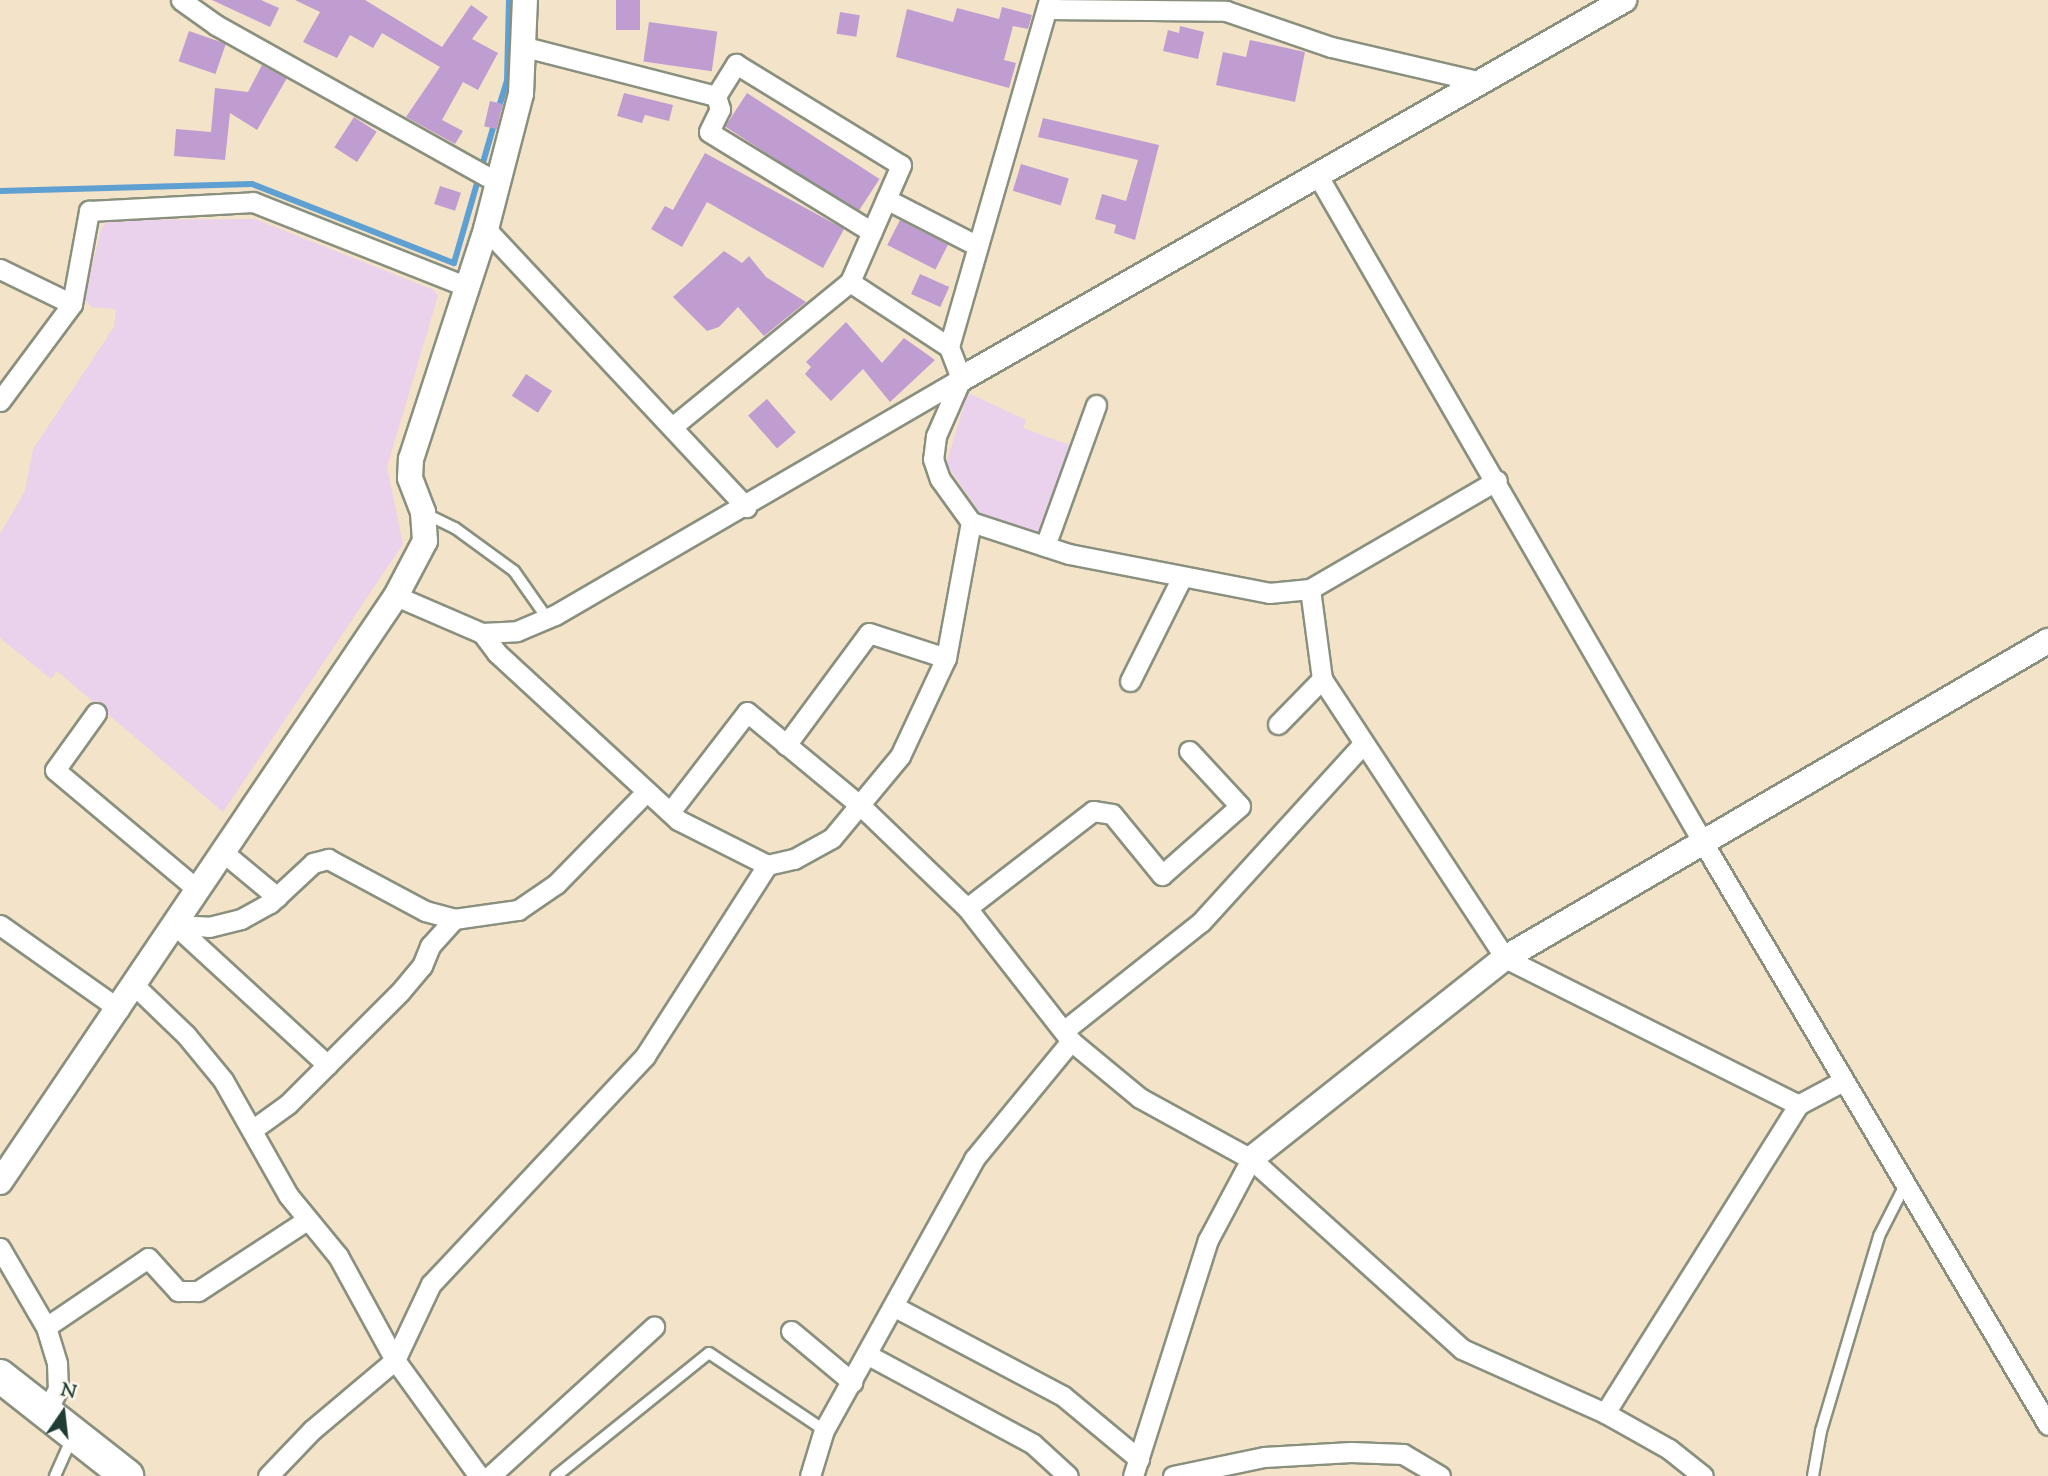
<!DOCTYPE html>
<style>
body{margin:0}
#map{position:relative;width:2048px;height:1476px;overflow:hidden;background:#f3e3c8;font-family:"Sorts Mill Goudy",serif}
div>[style]{position:absolute}
.built>*{inset:0;background:#ead1ec}
.stream>*{height:6px;margin:-3px;padding:0 3px;transform-origin:3px;border-radius:3px;background:#5fa0d2}
.building>*{inset:0;background:#c09dd1;transform-origin:0 0}
.roads{filter:drop-shadow(2px 0 #89907e) drop-shadow(-2px 0 #89907e) drop-shadow(0 2px #89907e) drop-shadow(0 -2px #89907e)}
.service>*{height:10px;margin:-5px;padding:0 5px;transform-origin:5px;border-radius:5px;background:#fff}
.minor>*{height:19px;margin:-9.5px;padding:0 9.5px;transform-origin:9.5px;border-radius:9.5px;background:#fff}
.tertiary>*{height:24px;margin:-12px;padding:0 12px;transform-origin:12px;border-radius:12px;background:#fff}
.trunk>*{height:32px;margin:-16px;padding:0 16px;transform-origin:16px;border-radius:16px;background:#fff}
span{translate:-50% -50%;white-space:nowrap;text-align:center;line-height:1.15;-webkit-text-stroke:5px #fbf7ec;paint-order:stroke}
.north{position:absolute;left:28px;top:1378px;width:70px;height:70px;-webkit-text-stroke:5px #fbf7ec;paint-order:stroke;rotate:14deg;font-size:19px;font-weight:700;line-height:28px;text-align:center;color:#1f3d34}
.north::after{content:'';display:block;margin:auto;width:24px;height:32px;background:#1f3d34;clip-path:polygon(50% 0,100% 100%,50% 72%,0 100%)}
</style>
<div id="map">
<div class="built">
<div style="clip-path:polygon(255px 219px,434px 290px,438px 296px,387px 467px,403px 544px,223px 812px,57px 671px,51px 679px,0 638px,0 534px,25px 491px,33px 449px,114px 327px,116px 309px,92px 307px,84px 300px,101px 229px,108px 220px)"></div>
<div style="clip-path:polygon(968px 393px,1026px 420px,1023px 428px,1072px 446px,1042px 540px,985px 520px,946px 464px)"></div>
</div>
<div class="stream">
<div style="left:498px;top:110px;width:30px;rotate:-73deg"></div>
<div style="left:507px;top:81px;width:81px;rotate:-88.6deg"></div>
<div style="left:0;top:191px;width:252px;rotate:-1.6deg"></div>
<div style="left:252px;top:184px;width:217px;rotate:21.4deg"></div>
<div style="left:454px;top:263px;width:148px;rotate:-73.9deg"></div>
</div>
<div class="building">
<div style="clip-path:polygon(212px 0,261px 0,279px 8px,270px 27px)"></div>
<div style="clip-path:polygon(295px 0,365px 0,442px 47px,471px 5px,488px 17px,472px 39px,498px 53px,478px 90px,463px 82px,442px 120px,463px 131px,455px 144px,406px 117px,440px 67px,382px 33px,373px 48px,350px 35px,337px 58px,303px 42px,320px 12px)"></div>
<div style="left:616px;top:0;width:24px;height:30px"></div>
<div style="clip-path:polygon(1002px 7px,1032px 15px,1028px 29px,1013px 26px,1004px 60px,1016px 63px,1009px 88px,896px 57px,907px 9px,953px 22px,957px 8px,999px 19px)"></div>
<div style="left:840px;top:12px;width:20px;height:22px;rotate:9deg"></div>
<div style="left:649px;top:22px;width:69px;height:40px;rotate:8deg"></div>
<div style="clip-path:polygon(1180px 26px,1204px 32px,1198px 59px,1163px 51px,1168px 30px,1179px 33px)"></div>
<div style="left:189px;top:31px;width:39px;height:32px;rotate:19deg"></div>
<div style="clip-path:polygon(1250px 40px,1305px 52px,1295px 102px,1216px 85px,1223px 52px,1246px 57px)"></div>
<div style="clip-path:polygon(262px 65px,287px 78px,257px 130px,230px 113px,225px 160px,174px 156px,176px 129px,211px 132px,215px 88px,248px 92px)"></div>
<div style="clip-path:polygon(624px 93px,673px 105px,669px 121px,645px 115px,642px 123px,617px 116px)"></div>
<div style="left:747px;top:93px;width:158px;height:40px;rotate:33deg"></div>
<div style="left:490px;top:101px;width:13px;height:26px;rotate:13deg"></div>
<div style="left:354px;top:117px;width:27px;height:36px;rotate:33deg"></div>
<div style="clip-path:polygon(1043px 118px,1159px 145px,1135px 240px,1114px 233px,1116px 225px,1095px 219px,1102px 194px,1126px 201px,1138px 160px,1038px 137px)"></div>
<div style="clip-path:polygon(705px 153px,844px 229px,823px 268px,707px 202px,682px 247px,651px 229px,665px 206px,673px 210px)"></div>
<div style="left:1021px;top:164px;width:50px;height:28px;rotate:17deg"></div>
<div style="left:440px;top:186px;width:22px;height:19px;rotate:18deg"></div>
<div style="left:900px;top:220px;width:54px;height:28px;rotate:27deg"></div>
<div style="clip-path:polygon(724px 251px,742px 263px,749px 256px,766px 277px,806px 302px,764px 336px,738px 307px,719px 327px,707px 331px,673px 297px)"></div>
<div style="left:920px;top:274px;width:32px;height:22px;rotate:24deg"></div>
<div style="clip-path:polygon(846px 322px,882px 363px,904px 338px,935px 360px,890px 402px,863px 369px,831px 401px,805px 374px,811px 367px,806px 362px)"></div>
<div style="left:526px;top:374px;width:31px;height:26px;rotate:33deg"></div>
<div style="left:767px;top:399px;width:44px;height:25px;rotate:49deg"></div>
</div>
<div class="roads">
<div class="service">
<div style="left:426px;top:514px;width:32px;rotate:26deg"></div>
<div style="left:455px;top:528px;width:73px;rotate:36.1deg"></div>
<div style="left:514px;top:571px;width:57px;rotate:54.9deg"></div>
<div style="left:55px;top:1476px;width:42px;rotate:-65.9deg"></div>
<div style="left:556px;top:1476px;width:196px;rotate:-38.8deg"></div>
<div style="left:709px;top:1353px;width:138px;rotate:33.8deg"></div>
<div style="left:1813px;top:1476px;width:46px;rotate:-79.9deg"></div>
<div style="left:1821px;top:1431px;width:203px;rotate:-73.4deg"></div>
<div style="left:1879px;top:1236px;width:57px;rotate:-63deg"></div>
</div>
<div class="minor">
<div style="left:181px;top:0;width:43px;rotate:35.5deg"></div>
<div style="left:216px;top:25px;width:324px;rotate:29.2deg"></div>
<div style="left:1049px;top:0;width:361px;rotate:106.1deg"></div>
<div style="left:949px;top:347px;width:34px;rotate:69deg"></div>
<div style="left:961px;top:379px;width:62px;rotate:113.7deg"></div>
<div style="left:936px;top:436px;width:23px;rotate:97deg"></div>
<div style="left:933px;top:459px;width:21px;rotate:71deg"></div>
<div style="left:940px;top:479px;width:53px;rotate:54.2deg"></div>
<div style="left:971px;top:522px;width:103px;rotate:18.1deg"></div>
<div style="left:1069px;top:554px;width:204px;rotate:11deg"></div>
<div style="left:1269px;top:593px;width:41px;rotate:-5.6deg"></div>
<div style="left:1310px;top:589px;width:216px;rotate:-30.2deg"></div>
<div style="left:1047px;top:9px;width:179px;rotate:0.6deg"></div>
<div style="left:1226px;top:11px;width:111px;rotate:18.9deg"></div>
<div style="left:1331px;top:47px;width:154px;rotate:13.1deg"></div>
<div style="left:525px;top:47px;width:197px;rotate:14.4deg"></div>
<div style="left:716px;top:96px;width:38px;rotate:-58deg"></div>
<div style="left:736px;top:64px;width:193px;rotate:31.5deg"></div>
<div style="left:901px;top:165px;width:128px;rotate:113.6deg"></div>
<div style="left:850px;top:282px;width:118px;rotate:33.3deg"></div>
<div style="left:716px;top:96px;width:14px;rotate:73deg"></div>
<div style="left:720px;top:109px;width:25px;rotate:116deg"></div>
<div style="left:709px;top:132px;width:191px;rotate:31.5deg"></div>
<div style="left:1318px;top:176px;width:772px;rotate:59.98deg"></div>
<div style="left:1704px;top:844px;width:675px;rotate:59.37deg"></div>
<div style="left:886px;top:199px;width:103px;rotate:27.1deg"></div>
<div style="left:486px;top:229px;width:381px;rotate:46.9deg"></div>
<div style="left:0;top:269px;width:80px;rotate:25.9deg"></div>
<div style="left:0;top:401px;width:121px;rotate:-53.4deg"></div>
<div style="left:72px;top:304px;width:95px;rotate:-79.6deg"></div>
<div style="left:89px;top:211px;width:164px;rotate:-3.1deg"></div>
<div style="left:253px;top:202px;width:231px;rotate:21.6deg"></div>
<div style="left:672px;top:427px;width:230px;rotate:-39.2deg"></div>
<div style="left:1045px;top:546px;width:150px;rotate:-70.1deg"></div>
<div style="left:1310px;top:589px;width:91px;rotate:82.4deg"></div>
<div style="left:1322px;top:679px;width:334px;rotate:56.7deg"></div>
<div style="left:1505px;top:958px;width:328px;rotate:26.6deg"></div>
<div style="left:396px;top:596px;width:94px;rotate:23.3deg"></div>
<div style="left:482px;top:633px;width:35px;rotate:-3deg"></div>
<div style="left:517px;top:631px;width:41px;rotate:-22.8deg"></div>
<div style="left:555px;top:615px;width:470px;rotate:-30.2deg"></div>
<div style="left:482px;top:633px;width:25px;rotate:53deg"></div>
<div style="left:497px;top:653px;width:246px;rotate:42.7deg"></div>
<div style="left:678px;top:820px;width:100px;rotate:26.8deg"></div>
<div style="left:767px;top:865px;width:28px;rotate:-13deg"></div>
<div style="left:794px;top:859px;width:43px;rotate:-28.9deg"></div>
<div style="left:832px;top:838px;width:107px;rotate:-50.3deg"></div>
<div style="left:900px;top:756px;width:108px;rotate:-64.9deg"></div>
<div style="left:946px;top:658px;width:138px;rotate:-79.6deg"></div>
<div style="left:1130px;top:681px;width:114px;rotate:-63.4deg"></div>
<div style="left:96px;top:713px;width:70px;rotate:125.7deg"></div>
<div style="left:55px;top:770px;width:187px;rotate:40deg"></div>
<div style="left:1278px;top:724px;width:63px;rotate:-45.6deg"></div>
<div style="left:786px;top:745px;width:139px;rotate:-53.5deg"></div>
<div style="left:869px;top:633px;width:81px;rotate:18deg"></div>
<div style="left:670px;top:812px;width:126px;rotate:-52.4deg"></div>
<div style="left:747px;top:712px;width:149px;rotate:39.6deg"></div>
<div style="left:862px;top:807px;width:146px;rotate:43.9deg"></div>
<div style="left:967px;top:908px;width:169px;rotate:52deg"></div>
<div style="left:1071px;top:1041px;width:89px;rotate:39.6deg"></div>
<div style="left:1140px;top:1098px;width:127px;rotate:28.8deg"></div>
<div style="left:1251px;top:1159px;width:284px;rotate:42deg"></div>
<div style="left:1462px;top:1349px;width:157px;rotate:24.1deg"></div>
<div style="left:1605px;top:1413px;width:73px;rotate:29.4deg"></div>
<div style="left:1669px;top:1449px;width:43px;rotate:38.5deg"></div>
<div style="left:224px;top:853px;width:69px;rotate:39.7deg"></div>
<div style="left:967px;top:908px;width:159px;rotate:-37.6deg"></div>
<div style="left:1093px;top:811px;width:19px;rotate:9deg"></div>
<div style="left:1112px;top:814px;width:79px;rotate:50.7deg"></div>
<div style="left:1162px;top:875px;width:104px;rotate:-41.5deg"></div>
<div style="left:1240px;top:806px;width:75px;rotate:-132.8deg"></div>
<div style="left:0;top:925px;width:146px;rotate:35.2deg"></div>
<div style="left:175px;top:925px;width:34px;rotate:3deg"></div>
<div style="left:209px;top:927px;width:33px;rotate:-14deg"></div>
<div style="left:241px;top:919px;width:33px;rotate:-29deg"></div>
<div style="left:270px;top:903px;width:59px;rotate:-42.9deg"></div>
<div style="left:313px;top:863px;width:16px;rotate:-15deg"></div>
<div style="left:328px;top:859px;width:110px;rotate:28.2deg"></div>
<div style="left:425px;top:911px;width:30px;rotate:15deg"></div>
<div style="left:454px;top:919px;width:65px;rotate:-8deg"></div>
<div style="left:518px;top:910px;width:46px;rotate:-34.4deg"></div>
<div style="left:556px;top:884px;width:127px;rotate:-45.6deg"></div>
<div style="left:175px;top:925px;width:207px;rotate:42.6deg"></div>
<div style="left:134px;top:985px;width:72px;rotate:43.9deg"></div>
<div style="left:186px;top:1035px;width:58px;rotate:50.6deg"></div>
<div style="left:223px;top:1080px;width:132px;rotate:60.5deg"></div>
<div style="left:288px;top:1195px;width:79px;rotate:50.7deg"></div>
<div style="left:338px;top:1256px;width:119px;rotate:61.3deg"></div>
<div style="left:395px;top:1360px;width:143px;rotate:54.1deg"></div>
<div style="left:1066px;top:1029px;width:172px;rotate:-38.4deg"></div>
<div style="left:1201px;top:922px;width:241px;rotate:-47.7deg"></div>
<div style="left:252px;top:1130px;width:44px;rotate:-35.8deg"></div>
<div style="left:288px;top:1104px;width:158px;rotate:-45deg"></div>
<div style="left:400px;top:992px;width:34px;rotate:-50deg"></div>
<div style="left:422px;top:966px;width:22px;rotate:-68deg"></div>
<div style="left:430px;top:946px;width:36px;rotate:-48deg"></div>
<div style="left:0;top:1248px;width:91px;rotate:59.8deg"></div>
<div style="left:46px;top:1327px;width:38px;rotate:73deg"></div>
<div style="left:57px;top:1363px;width:26px;rotate:88deg"></div>
<div style="left:58px;top:1389px;width:26px;rotate:118deg"></div>
<div style="left:895px;top:1307px;width:190px;rotate:27.9deg"></div>
<div style="left:1063px;top:1396px;width:99px;rotate:39.7deg"></div>
<div style="left:46px;top:1327px;width:123px;rotate:-34.1deg"></div>
<div style="left:148px;top:1258px;width:45px;rotate:47.7deg"></div>
<div style="left:178px;top:1291px;width:20px"></div>
<div style="left:198px;top:1291px;width:130px;rotate:-33.1deg"></div>
<div style="left:791px;top:1331px;width:80px;rotate:39.9deg"></div>
<div style="left:868px;top:1355px;width:187px;rotate:28.3deg"></div>
<div style="left:1033px;top:1444px;width:47px;rotate:42.4deg"></div>
<div style="left:1605px;top:1413px;width:363px;rotate:-57.9deg"></div>
<div style="left:1798px;top:1105px;width:51px;rotate:-28.1deg"></div>
<div style="left:268px;top:1476px;width:64px;rotate:-46.3deg"></div>
<div style="left:312px;top:1430px;width:109px;rotate:-40.1deg"></div>
<div style="left:395px;top:1360px;width:84px;rotate:-64.7deg"></div>
<div style="left:431px;top:1284px;width:313px;rotate:-46.8deg"></div>
<div style="left:645px;top:1056px;width:227px;rotate:-57.4deg"></div>
<div style="left:490px;top:1476px;width:222px;rotate:-42.3deg"></div>
<div style="left:810px;top:1476px;width:48px;rotate:-73.1deg"></div>
<div style="left:824px;top:1430px;width:310px;rotate:-61deg"></div>
<div style="left:974px;top:1159px;width:153px;rotate:-50.6deg"></div>
<div style="left:1133px;top:1476px;width:248px;rotate:-72.4deg"></div>
<div style="left:1208px;top:1240px;width:92px;rotate:-62deg"></div>
<div style="left:1173px;top:1476px;width:93px;rotate:-11.8deg"></div>
<div style="left:1264px;top:1457px;width:87px;rotate:-3.3deg"></div>
<div style="left:1351px;top:1452px;width:52px;rotate:2.2deg"></div>
<div style="left:1403px;top:1454px;width:43px;rotate:30.7deg"></div>
</div>
<div class="tertiary">
<div style="left:961px;top:379px;width:764px;rotate:-29.75deg"></div>
<div style="left:1251px;top:1159px;width:324px;rotate:-38.4deg"></div>
<div style="left:1505px;top:958px;width:629px;rotate:-30.28deg"></div>
<div style="left:0;top:1182px;width:707px;rotate:-55.95deg"></div>
<div style="left:396px;top:596px;width:62px;rotate:-62.2deg"></div>
<div style="left:425px;top:541px;width:29px;rotate:-94deg"></div>
<div style="left:423px;top:512px;width:36px;rotate:-111deg"></div>
<div style="left:410px;top:478px;width:19px;rotate:-87deg"></div>
<div style="left:411px;top:459px;width:242px;rotate:-71.9deg"></div>
<div style="left:486px;top:229px;width:139px;rotate:-75.5deg"></div>
<div style="left:521px;top:94px;width:94px;rotate:-87.6deg"></div>
</div>
<div class="trunk">
<div style="left:0;top:1376px;width:162px;rotate:38.2deg"></div>
</div>
</div>
<div class="north">N</div>
</div>
